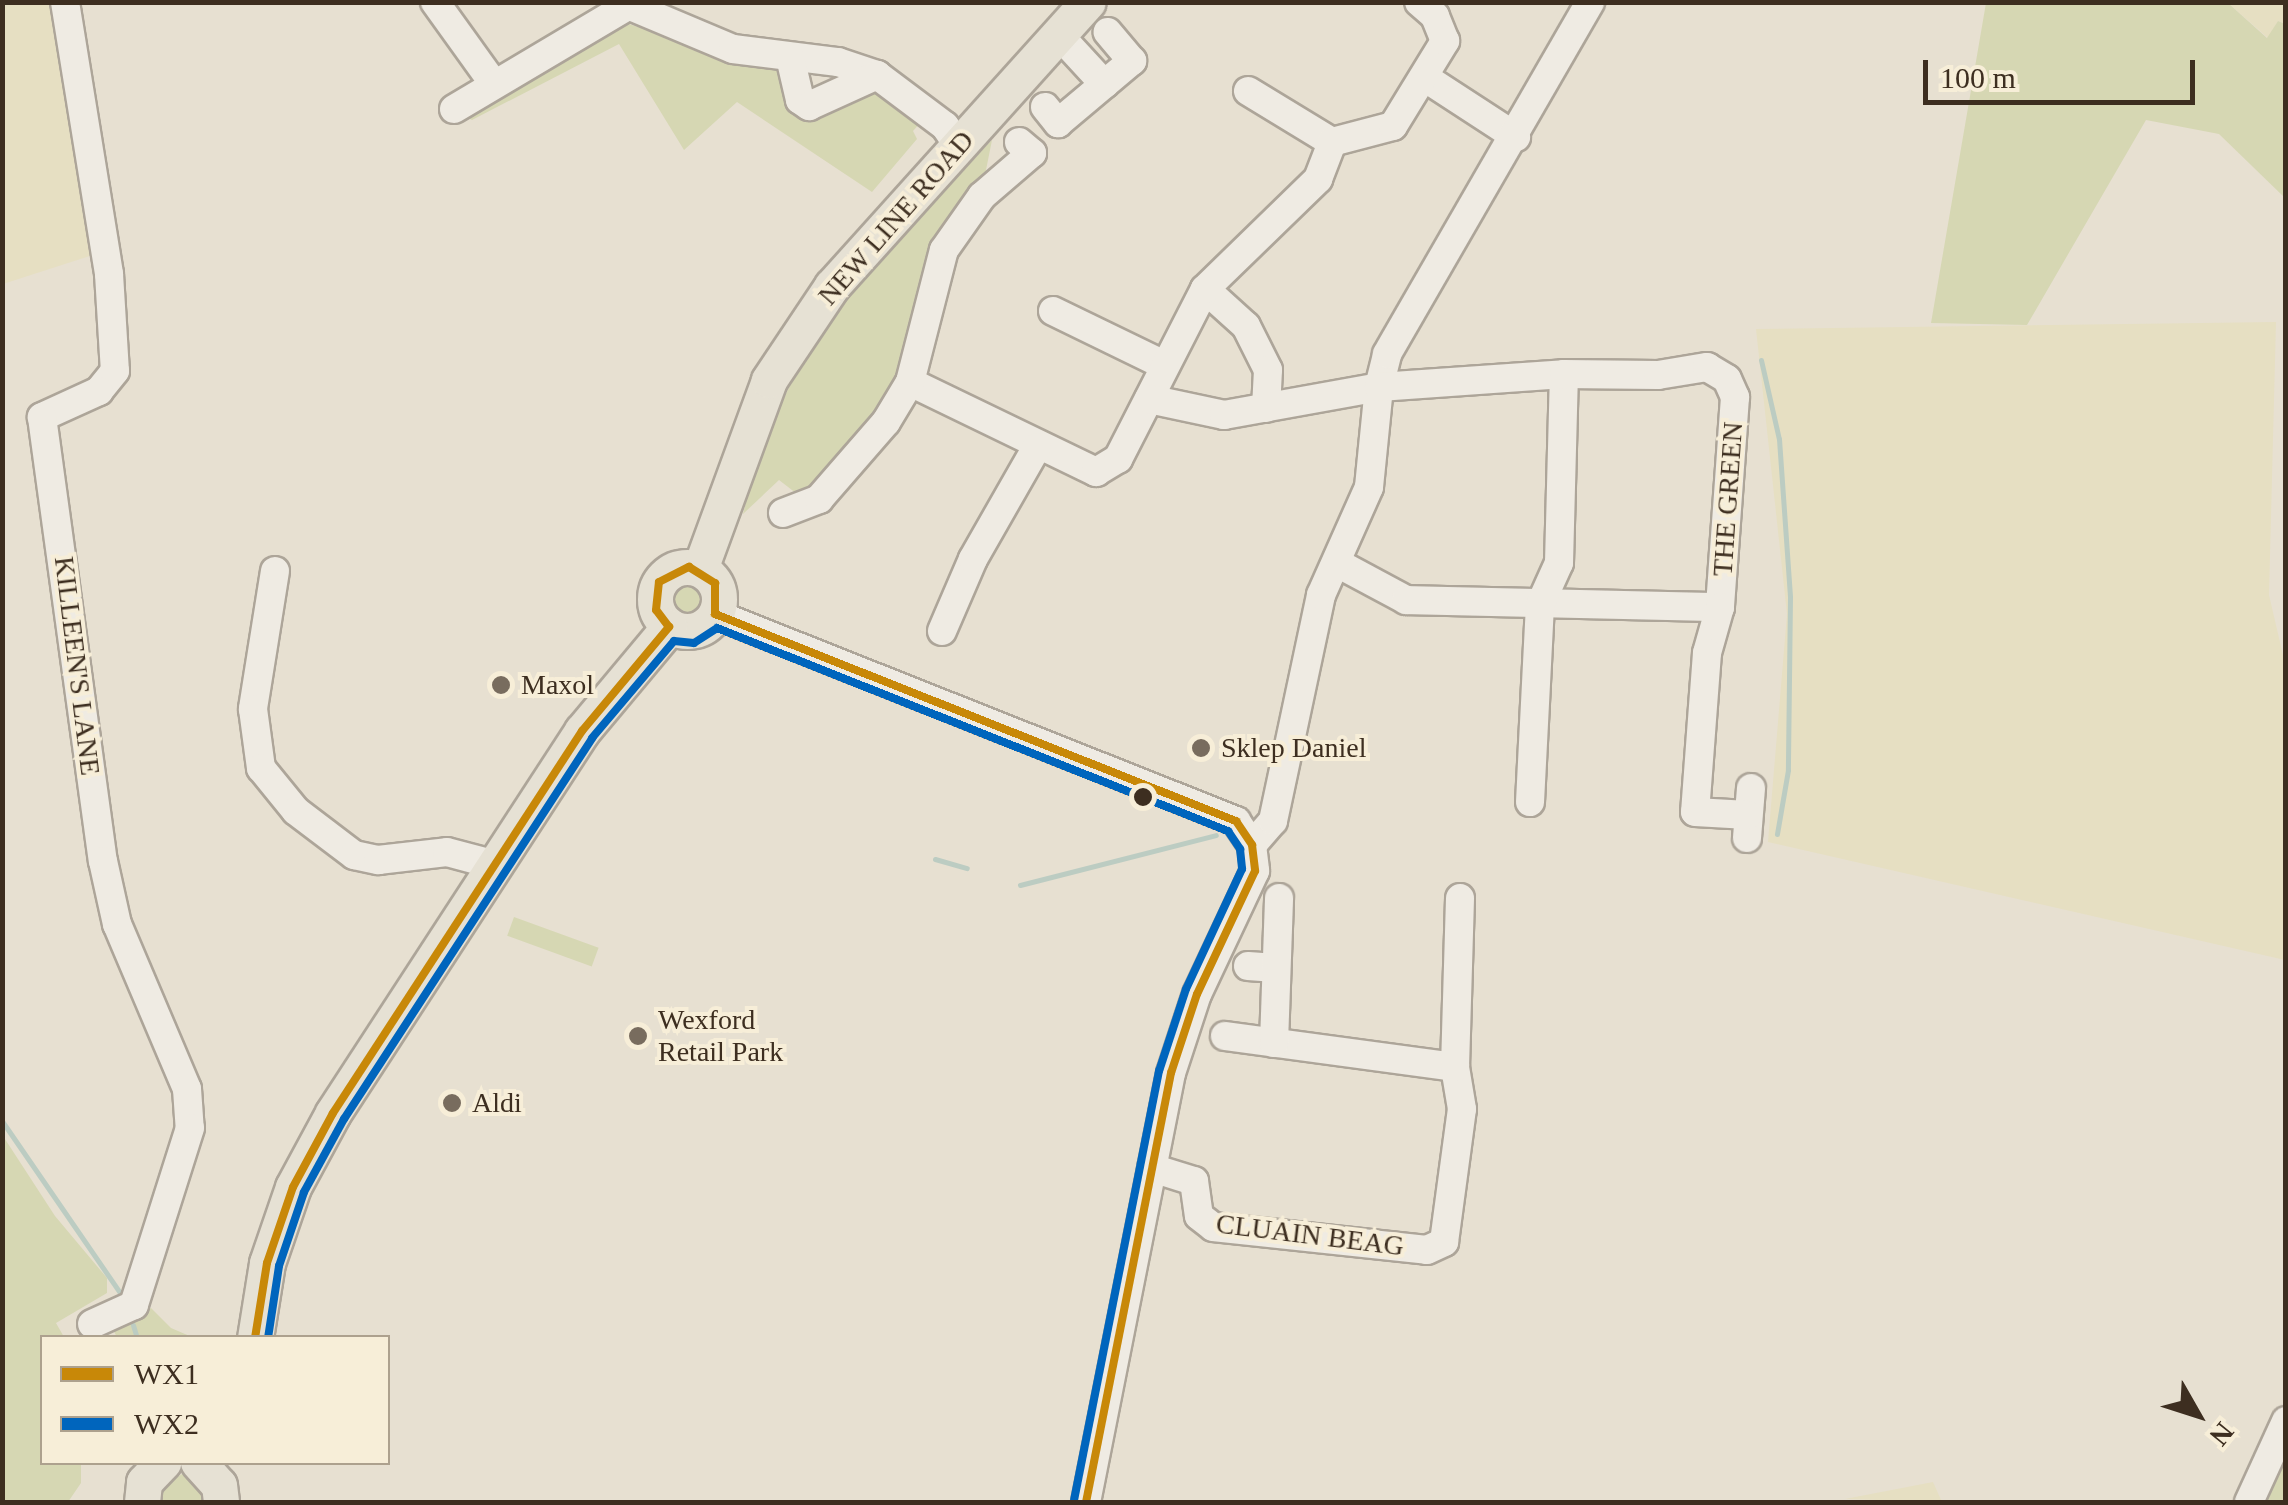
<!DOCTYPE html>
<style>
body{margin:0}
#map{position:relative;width:2288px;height:1505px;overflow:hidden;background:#e7e0d1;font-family:Georgia,serif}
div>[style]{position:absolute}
.farmland>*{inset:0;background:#e6dfc2}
.green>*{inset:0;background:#d6d7b3;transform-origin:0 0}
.round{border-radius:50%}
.stream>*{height:5px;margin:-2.5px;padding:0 2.5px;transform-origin:2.5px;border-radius:2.5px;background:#bcccc2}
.roads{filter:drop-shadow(2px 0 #ada599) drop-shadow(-2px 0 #ada599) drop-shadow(0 2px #ada599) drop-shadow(0 -2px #ada599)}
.minor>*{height:28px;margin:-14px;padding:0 14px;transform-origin:14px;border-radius:14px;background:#efebe3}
.major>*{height:35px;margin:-17.5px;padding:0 17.5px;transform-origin:17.5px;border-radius:17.5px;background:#e6e1d4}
.major>.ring{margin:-17.5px;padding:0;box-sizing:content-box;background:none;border:35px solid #e6e1d4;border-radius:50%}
.bus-1>*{height:8px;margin:-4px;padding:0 4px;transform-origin:4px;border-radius:4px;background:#c88808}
.bus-2>*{height:8px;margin:-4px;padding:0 4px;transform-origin:4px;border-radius:4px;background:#0065bd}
.dots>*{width:28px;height:28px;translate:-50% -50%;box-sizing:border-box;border:5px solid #f7eed8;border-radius:50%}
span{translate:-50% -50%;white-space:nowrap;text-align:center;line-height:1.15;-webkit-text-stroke:8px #f7eed8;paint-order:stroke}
.street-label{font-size:28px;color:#3d2e20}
.poi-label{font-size:28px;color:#3d2e20}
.left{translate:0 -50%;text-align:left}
.frame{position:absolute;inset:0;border:5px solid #3d2e20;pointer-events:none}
.legend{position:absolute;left:40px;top:1335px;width:350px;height:130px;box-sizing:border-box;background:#f7eed8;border:2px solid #ada18e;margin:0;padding:12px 18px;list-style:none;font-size:30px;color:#3d2e20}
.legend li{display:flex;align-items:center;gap:20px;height:50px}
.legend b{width:50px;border:2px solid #ada18e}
.north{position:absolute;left:2148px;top:1365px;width:100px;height:100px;-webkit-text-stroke:8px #f7eed8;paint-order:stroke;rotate:129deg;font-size:28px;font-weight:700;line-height:40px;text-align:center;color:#3d2e20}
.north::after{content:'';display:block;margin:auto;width:35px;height:45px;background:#3d2e20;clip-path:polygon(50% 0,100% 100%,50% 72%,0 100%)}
.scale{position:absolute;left:1923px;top:60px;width:272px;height:45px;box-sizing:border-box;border:5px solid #3d2e20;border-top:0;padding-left:12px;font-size:30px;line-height:35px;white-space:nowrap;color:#3d2e20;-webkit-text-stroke:8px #f7eed8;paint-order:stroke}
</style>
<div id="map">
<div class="farmland">
<div style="clip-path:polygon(3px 3px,53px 3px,99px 253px,3px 284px)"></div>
<div style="clip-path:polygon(2228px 3px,2285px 3px,2285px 24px,2278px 21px,2268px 38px)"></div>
<div style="clip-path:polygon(2276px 322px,2269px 595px,2286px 668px,2285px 960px,1768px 842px,1787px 614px,1756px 329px)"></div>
<div style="clip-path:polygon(1933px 1482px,1942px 1502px,1845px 1499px)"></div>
</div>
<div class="green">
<div style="clip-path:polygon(1986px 3px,2228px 3px,2267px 38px,2278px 21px,2285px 24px,2285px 198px,2219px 134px,2146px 120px,2027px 325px,1931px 323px)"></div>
<div style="clip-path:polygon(622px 22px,778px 70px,786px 101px,877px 92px,921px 122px,913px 131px,917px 139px,872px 192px,737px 102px,684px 150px,619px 44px,472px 120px,460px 114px)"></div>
<div style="clip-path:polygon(992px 140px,985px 175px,930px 245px,904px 367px,898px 366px,884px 409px,878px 407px,801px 497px,779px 480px,743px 514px,758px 453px,800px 364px,848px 290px)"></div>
<div class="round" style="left:667px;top:578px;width:42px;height:42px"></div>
<div style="left:514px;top:917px;width:90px;height:20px;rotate:20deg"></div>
<div style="clip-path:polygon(3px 1136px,55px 1216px,107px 1278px,107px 1293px,56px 1323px,64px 1337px,42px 1338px,42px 1462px,81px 1463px,81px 1483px,68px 1502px,3px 1502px)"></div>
<div style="clip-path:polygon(151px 1308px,171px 1328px,192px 1337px,117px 1337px,113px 1330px)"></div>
<div style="clip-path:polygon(2285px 1451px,2285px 1502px,2265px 1502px)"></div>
<div style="clip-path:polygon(185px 1472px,211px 1502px,157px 1502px,157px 1491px)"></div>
</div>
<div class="stream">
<div style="left:1761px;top:360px;width:81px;rotate:77.2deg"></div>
<div style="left:1779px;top:439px;width:158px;rotate:86deg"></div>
<div style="left:1790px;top:597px;width:173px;rotate:90.7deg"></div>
<div style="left:1788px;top:770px;width:65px;rotate:99.8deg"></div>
<div style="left:935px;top:859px;width:33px;rotate:16deg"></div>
<div style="left:1020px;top:885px;width:202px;rotate:-14.3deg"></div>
<div style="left:2px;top:1121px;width:210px;rotate:55.5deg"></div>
<div style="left:133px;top:1325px;width:14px;rotate:73deg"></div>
</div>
<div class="roads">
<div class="minor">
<div style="left:65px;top:2px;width:276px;rotate:80.8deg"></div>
<div style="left:109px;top:274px;width:97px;rotate:86.5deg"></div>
<div style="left:115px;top:371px;width:26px;rotate:129deg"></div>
<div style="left:99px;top:391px;width:63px;rotate:155.5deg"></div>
<div style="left:42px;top:417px;width:448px;rotate:82.2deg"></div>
<div style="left:103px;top:861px;width:65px;rotate:77.5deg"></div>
<div style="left:117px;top:924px;width:179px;rotate:67deg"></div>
<div style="left:187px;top:1089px;width:39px;rotate:86deg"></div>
<div style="left:190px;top:1128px;width:186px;rotate:107.6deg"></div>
<div style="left:134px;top:1305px;width:46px;rotate:155.7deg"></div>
<div style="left:435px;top:2px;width:101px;rotate:54.3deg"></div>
<div style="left:621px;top:2px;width:121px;rotate:22.8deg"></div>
<div style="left:733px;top:49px;width:106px;rotate:7.1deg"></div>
<div style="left:838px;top:62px;width:41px;rotate:18.4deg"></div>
<div style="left:877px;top:75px;width:85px;rotate:36.9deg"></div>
<div style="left:945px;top:126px;width:23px;rotate:56deg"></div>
<div style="left:1059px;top:35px;width:67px;rotate:47.4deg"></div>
<div style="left:790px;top:57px;width:44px;rotate:76.9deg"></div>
<div style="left:800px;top:100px;width:11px;rotate:34deg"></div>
<div style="left:809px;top:106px;width:75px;rotate:-24.5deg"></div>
<div style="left:1424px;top:77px;width:110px;rotate:33.1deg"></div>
<div style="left:1248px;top:91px;width:98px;rotate:31.3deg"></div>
<div style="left:1045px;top:107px;width:21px;rotate:51deg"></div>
<div style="left:1058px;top:123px;width:97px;rotate:-40deg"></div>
<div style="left:1132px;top:61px;width:38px;rotate:-130deg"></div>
<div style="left:454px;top:109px;width:198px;rotate:-30.7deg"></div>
<div style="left:1205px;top:289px;width:55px;rotate:42.1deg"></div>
<div style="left:1246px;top:326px;width:49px;rotate:63.4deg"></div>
<div style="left:1268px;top:370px;width:38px;rotate:93deg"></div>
<div style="left:1053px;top:311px;width:121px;rotate:25.9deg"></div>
<div style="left:910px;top:382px;width:207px;rotate:25.8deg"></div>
<div style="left:1096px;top:472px;width:26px;rotate:-31deg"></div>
<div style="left:1118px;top:459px;width:191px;rotate:-62.9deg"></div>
<div style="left:1205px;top:289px;width:158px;rotate:-44.2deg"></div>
<div style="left:1318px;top:179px;width:40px;rotate:-69deg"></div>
<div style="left:1332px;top:142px;width:63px;rotate:-14.7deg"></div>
<div style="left:1393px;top:126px;width:100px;rotate:-58.5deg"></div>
<div style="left:1445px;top:41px;width:27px;rotate:-112deg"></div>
<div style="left:1435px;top:16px;width:21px;rotate:-139deg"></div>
<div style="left:1149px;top:399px;width:77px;rotate:12deg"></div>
<div style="left:1224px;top:415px;width:158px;rotate:-10.2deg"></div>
<div style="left:1379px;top:387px;width:34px;rotate:-76deg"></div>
<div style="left:1387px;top:354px;width:406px;rotate:-60deg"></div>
<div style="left:783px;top:513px;width:39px;rotate:-21deg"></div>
<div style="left:819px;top:499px;width:102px;rotate:-49deg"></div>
<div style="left:886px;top:422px;width:47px;rotate:-59deg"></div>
<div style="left:910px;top:382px;width:136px;rotate:-75.6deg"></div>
<div style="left:944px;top:250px;width:66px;rotate:-54.9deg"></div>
<div style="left:982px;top:196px;width:66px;rotate:-40.7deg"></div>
<div style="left:1032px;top:153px;width:17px;rotate:-140deg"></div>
<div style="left:1339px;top:564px;width:76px;rotate:28.2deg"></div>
<div style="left:1406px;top:600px;width:314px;rotate:1.3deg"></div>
<div style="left:275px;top:571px;width:140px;rotate:99.1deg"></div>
<div style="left:253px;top:709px;width:60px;rotate:82.3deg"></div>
<div style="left:261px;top:768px;width:55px;rotate:50.9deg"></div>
<div style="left:296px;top:811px;width:73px;rotate:37.2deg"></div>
<div style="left:354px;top:855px;width:25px;rotate:12deg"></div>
<div style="left:378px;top:860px;width:69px;rotate:-6.6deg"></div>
<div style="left:447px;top:852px;width:51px;rotate:14.9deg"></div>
<div style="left:715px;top:614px;width:561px;rotate:21.67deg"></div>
<div style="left:1236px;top:821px;width:29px;rotate:56deg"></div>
<div style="left:1252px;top:845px;width:26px;rotate:83deg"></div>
<div style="left:1255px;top:871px;width:136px;rotate:115.2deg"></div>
<div style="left:1197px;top:994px;width:83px;rotate:108.2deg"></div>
<div style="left:1171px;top:1073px;width:437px;rotate:101.2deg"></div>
<div style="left:942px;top:631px;width:78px;rotate:-66.7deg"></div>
<div style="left:973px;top:559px;width:129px;rotate:-60.3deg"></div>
<div style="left:1530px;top:802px;width:197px;rotate:-87.1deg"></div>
<div style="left:1540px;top:605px;width:46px;rotate:-65.7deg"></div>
<div style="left:1559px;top:563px;width:189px;rotate:-88.5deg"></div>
<div style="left:1747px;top:838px;width:50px;rotate:-85.4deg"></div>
<div style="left:1252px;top:845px;width:32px;rotate:-49deg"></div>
<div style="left:1273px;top:821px;width:231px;rotate:-78deg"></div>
<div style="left:1321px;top:595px;width:118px;rotate:-66deg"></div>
<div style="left:1369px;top:487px;width:100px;rotate:-84.3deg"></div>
<div style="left:1379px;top:387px;width:185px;rotate:-4deg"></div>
<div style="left:1564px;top:374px;width:94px;rotate:0.6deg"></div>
<div style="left:1658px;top:375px;width:50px;rotate:-9.3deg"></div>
<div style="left:1707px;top:367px;width:23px;rotate:31deg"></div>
<div style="left:1727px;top:379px;width:20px;rotate:66deg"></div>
<div style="left:1735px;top:397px;width:211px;rotate:94.1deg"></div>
<div style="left:1720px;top:607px;width:48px;rotate:105.8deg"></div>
<div style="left:1707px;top:653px;width:159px;rotate:94.3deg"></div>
<div style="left:1695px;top:812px;width:53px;rotate:3.2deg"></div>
<div style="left:1248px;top:966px;width:28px;rotate:4deg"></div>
<div style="left:1225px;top:1036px;width:232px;rotate:7.7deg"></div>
<div style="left:1274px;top:1043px;width:145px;rotate:-88deg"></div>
<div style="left:1152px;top:1168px;width:44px;rotate:17.2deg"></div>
<div style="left:1194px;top:1181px;width:35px;rotate:82deg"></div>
<div style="left:1199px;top:1216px;width:18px;rotate:38deg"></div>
<div style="left:1213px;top:1227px;width:215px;rotate:6.1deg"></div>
<div style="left:1427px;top:1250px;width:19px;rotate:-25deg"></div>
<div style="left:1444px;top:1242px;width:134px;rotate:-82.3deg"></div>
<div style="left:1462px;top:1109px;width:43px;rotate:-99.5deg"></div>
<div style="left:1455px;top:1067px;width:169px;rotate:-88.3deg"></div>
<div style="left:2249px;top:1502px;width:89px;rotate:-65.4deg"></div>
</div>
<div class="major">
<div class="ring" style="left:655px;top:567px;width:29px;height:29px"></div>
<div style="left:700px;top:569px;width:201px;rotate:-69.9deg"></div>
<div style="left:769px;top:380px;width:113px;rotate:-56.2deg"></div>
<div style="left:832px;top:286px;width:382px;rotate:-48deg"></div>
<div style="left:255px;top:1338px;width:76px;rotate:-80.9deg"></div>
<div style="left:267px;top:1263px;width:80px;rotate:-71.1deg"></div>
<div style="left:293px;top:1187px;width:84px;rotate:-61.6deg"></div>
<div style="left:333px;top:1113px;width:456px;rotate:-56.9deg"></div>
<div style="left:582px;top:731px;width:136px;rotate:-50.1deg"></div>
<div style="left:198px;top:1462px;width:31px;rotate:48deg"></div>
<div style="left:219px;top:1485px;width:17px;rotate:83deg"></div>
<div style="left:142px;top:1502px;width:20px;rotate:-84deg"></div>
<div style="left:144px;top:1482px;width:28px;rotate:-46deg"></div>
</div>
</div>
<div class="bus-1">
<div style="left:255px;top:1338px;width:76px;rotate:-80.9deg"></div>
<div style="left:267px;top:1263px;width:80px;rotate:-71.1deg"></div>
<div style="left:293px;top:1187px;width:84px;rotate:-61.6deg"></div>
<div style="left:333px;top:1113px;width:456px;rotate:-56.9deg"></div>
<div style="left:582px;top:731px;width:136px;rotate:-50.1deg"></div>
<div style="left:669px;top:627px;width:21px;rotate:-127deg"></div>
<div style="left:656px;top:610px;width:28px;rotate:-84deg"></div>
<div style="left:659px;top:582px;width:34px;rotate:-27deg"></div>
<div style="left:689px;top:567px;width:31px;rotate:32deg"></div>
<div style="left:715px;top:583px;width:31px;rotate:90deg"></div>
<div style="left:715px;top:614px;width:561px;rotate:21.67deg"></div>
<div style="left:1236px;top:821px;width:29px;rotate:56deg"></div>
<div style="left:1252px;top:845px;width:26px;rotate:83deg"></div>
<div style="left:1255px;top:871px;width:136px;rotate:115.2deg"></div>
<div style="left:1197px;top:994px;width:83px;rotate:108.2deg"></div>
<div style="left:1171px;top:1073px;width:437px;rotate:101.2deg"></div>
</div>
<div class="bus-2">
<div style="left:268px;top:1338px;width:73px;rotate:-81.3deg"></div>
<div style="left:279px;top:1266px;width:78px;rotate:-71.3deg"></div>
<div style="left:304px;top:1192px;width:83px;rotate:-61.3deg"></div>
<div style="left:344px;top:1119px;width:455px;rotate:-56.9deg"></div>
<div style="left:592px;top:738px;width:127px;rotate:-49.8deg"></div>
<div style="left:674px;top:641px;width:20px;rotate:6deg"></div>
<div style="left:694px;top:643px;width:27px;rotate:-33deg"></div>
<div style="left:717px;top:628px;width:550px;rotate:21.67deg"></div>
<div style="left:1228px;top:831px;width:22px;rotate:56deg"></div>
<div style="left:1240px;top:849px;width:20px;rotate:84deg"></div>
<div style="left:1242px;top:869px;width:132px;rotate:115deg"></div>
<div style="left:1186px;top:989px;width:86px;rotate:108.2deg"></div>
<div style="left:1159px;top:1071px;width:437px;rotate:101.2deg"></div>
</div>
<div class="dots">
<div style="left:501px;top:685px;background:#786c5e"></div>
<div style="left:1201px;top:748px;background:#786c5e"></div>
<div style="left:1143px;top:797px;background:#3d2e20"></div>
<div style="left:638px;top:1036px;background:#786c5e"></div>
<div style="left:452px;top:1103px;background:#786c5e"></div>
</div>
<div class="street-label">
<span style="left:896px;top:218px;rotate:-49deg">NEW LINE ROAD</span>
<span style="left:1728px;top:499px;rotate:-86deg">THE GREEN</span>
<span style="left:77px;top:666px;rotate:83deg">KILLEEN'S LANE</span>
<span style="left:1310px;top:1235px;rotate:7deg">CLUAIN BEAG</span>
</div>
<div class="poi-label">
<span class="left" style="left:521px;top:685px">Maxol</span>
<span class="left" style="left:1221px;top:748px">Sklep Daniel</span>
<span class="left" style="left:658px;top:1036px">Wexford<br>Retail Park</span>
<span class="left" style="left:472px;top:1103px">Aldi</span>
</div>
<div class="frame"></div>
<ul class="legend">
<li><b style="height:12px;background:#c88808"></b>WX1</li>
<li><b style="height:12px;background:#0065bd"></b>WX2</li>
</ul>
<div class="north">N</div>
<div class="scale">100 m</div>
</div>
